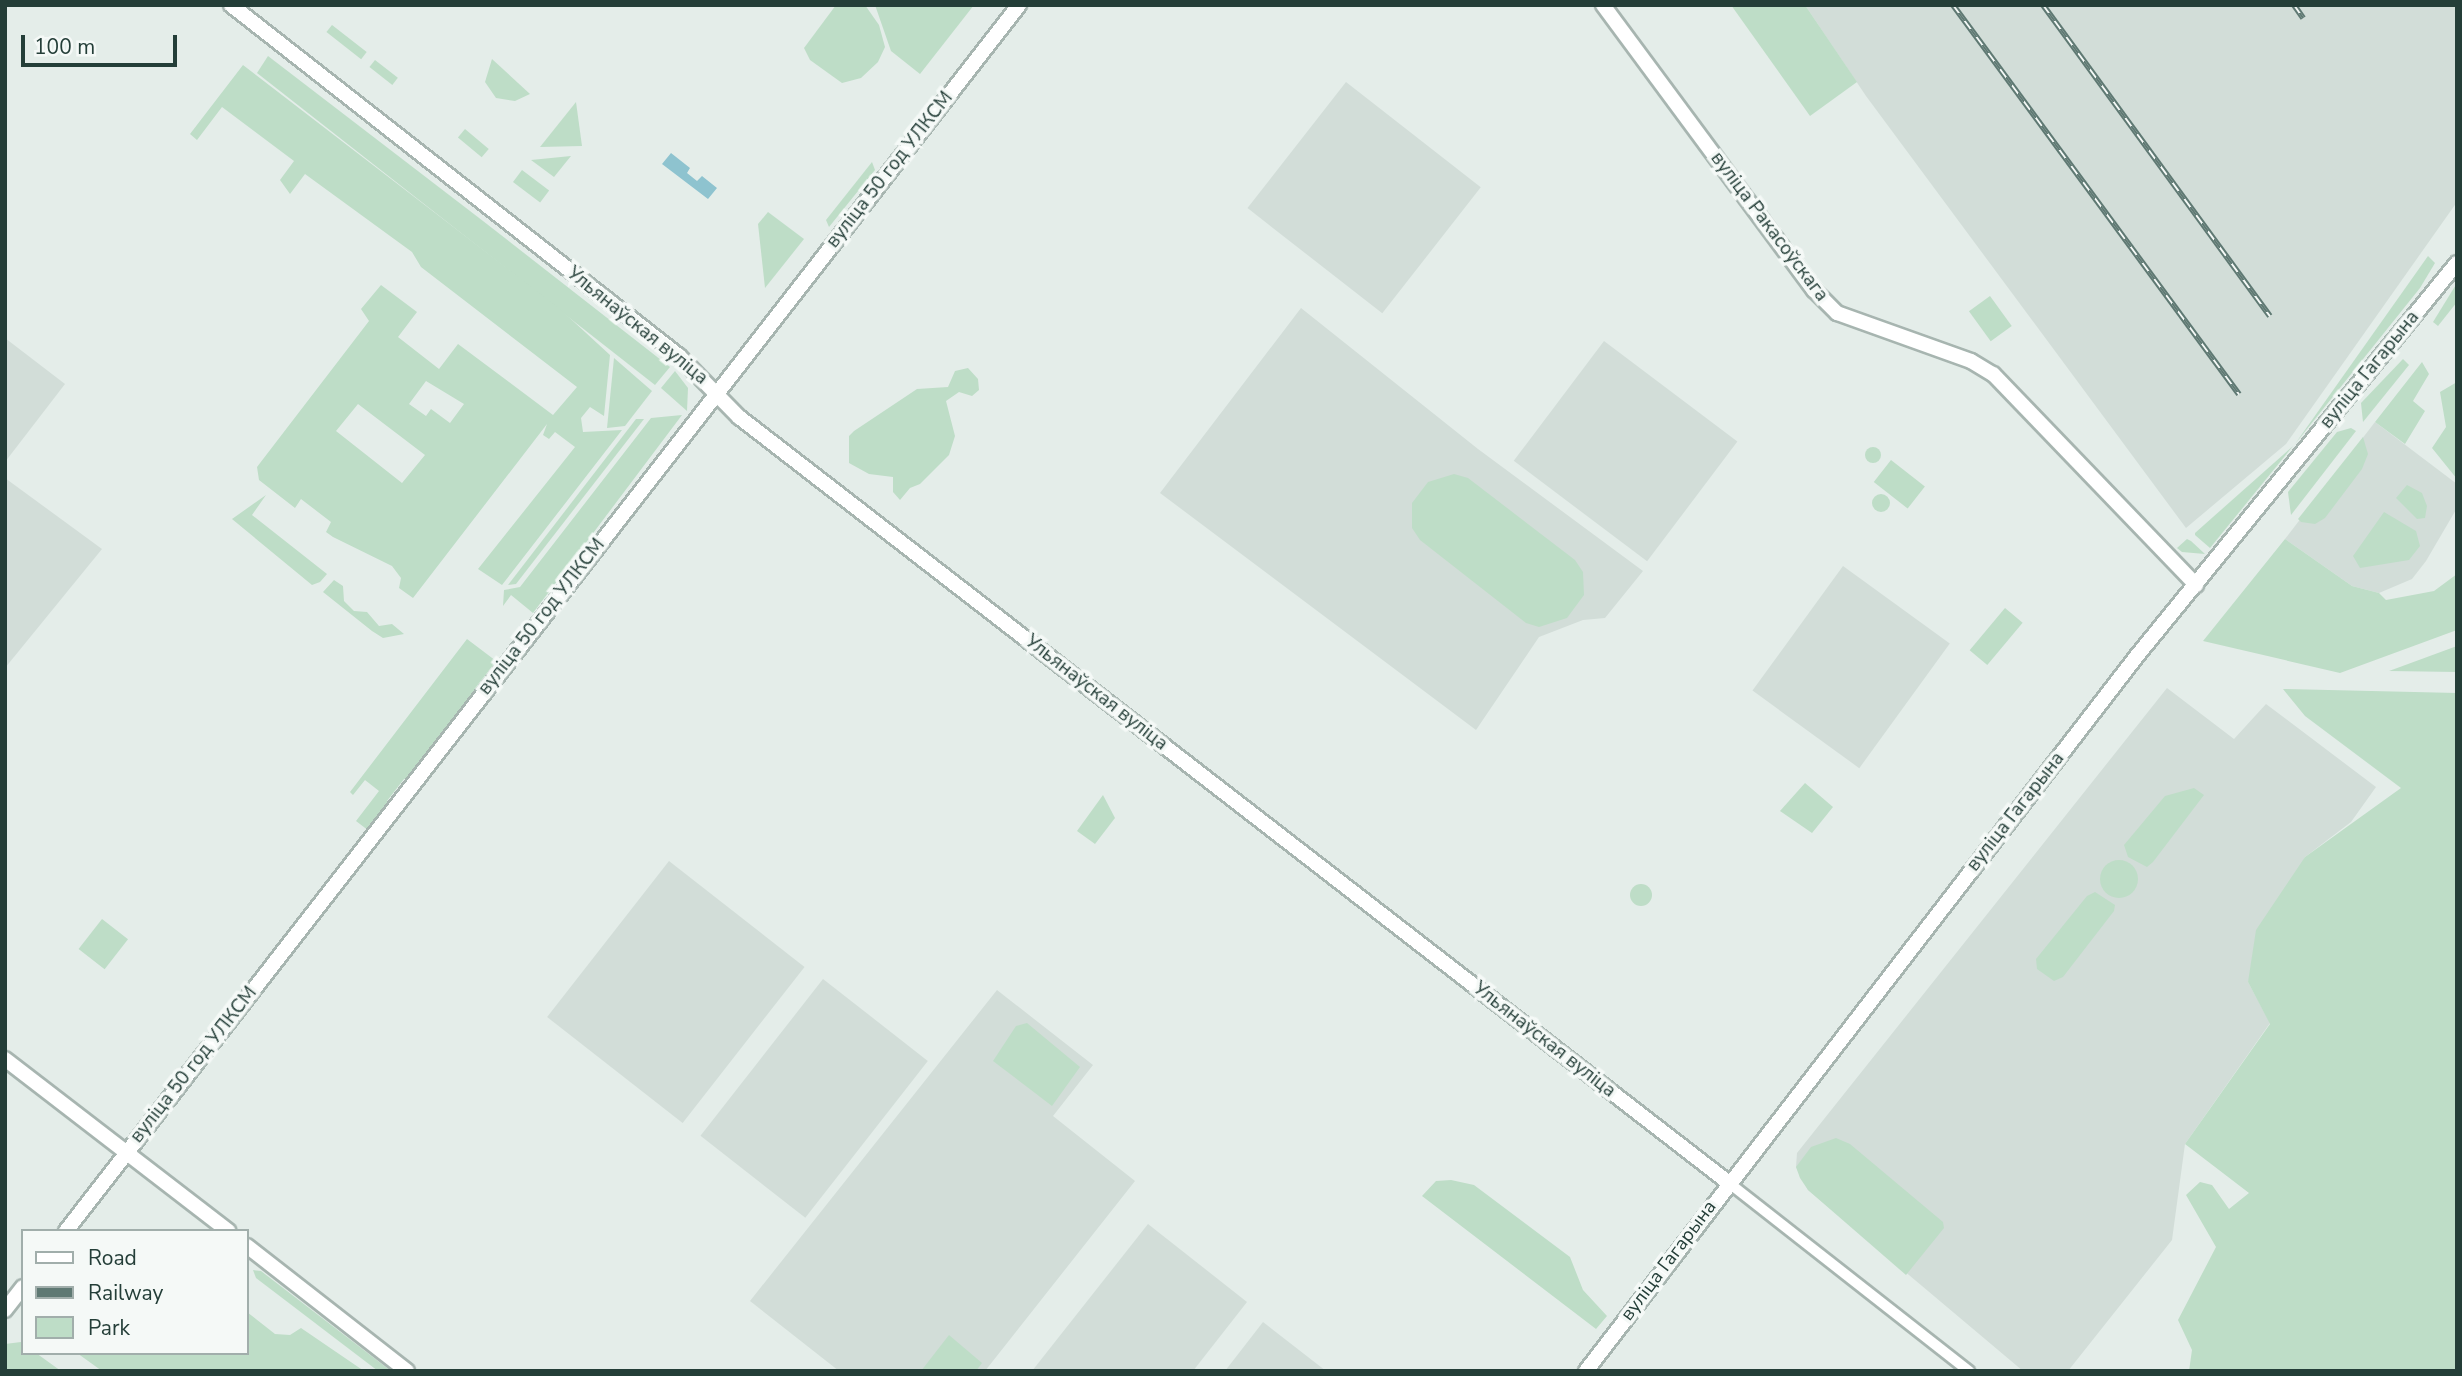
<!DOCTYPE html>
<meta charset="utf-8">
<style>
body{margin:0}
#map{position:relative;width:2462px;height:1376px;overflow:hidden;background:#e4ede9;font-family:"Nunito Sans",sans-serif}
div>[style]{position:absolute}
.built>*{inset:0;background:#d2ddd8;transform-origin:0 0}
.green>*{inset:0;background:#beddc7;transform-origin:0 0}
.round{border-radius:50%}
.water>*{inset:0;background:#8ec3cf}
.roads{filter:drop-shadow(2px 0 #a7b5b0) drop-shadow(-2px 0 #a7b5b0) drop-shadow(0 2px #a7b5b0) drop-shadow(0 -2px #a7b5b0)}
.street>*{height:10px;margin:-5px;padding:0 5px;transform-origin:5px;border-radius:5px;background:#fff}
.secondary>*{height:14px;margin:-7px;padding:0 7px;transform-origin:7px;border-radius:7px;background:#fff}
.rail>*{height:6px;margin-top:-3px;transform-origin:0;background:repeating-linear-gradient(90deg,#f5f9f7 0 10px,#5f7973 0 20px);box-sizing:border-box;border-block:2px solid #5f7973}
span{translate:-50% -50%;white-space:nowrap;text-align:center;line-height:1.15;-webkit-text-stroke:7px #f5f9f7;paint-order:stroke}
.street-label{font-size:19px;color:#243e38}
.frame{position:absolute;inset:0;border:7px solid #243e38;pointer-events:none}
.legend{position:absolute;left:21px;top:1229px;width:228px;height:126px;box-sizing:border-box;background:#f5f9f7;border:2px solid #a1aeab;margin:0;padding:9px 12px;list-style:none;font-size:21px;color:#243e38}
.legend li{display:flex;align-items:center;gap:14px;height:35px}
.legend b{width:35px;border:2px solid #a1aeab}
.scale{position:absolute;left:21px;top:35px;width:156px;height:32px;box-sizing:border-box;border:4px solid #243e38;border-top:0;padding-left:9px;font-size:21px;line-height:24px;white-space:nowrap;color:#243e38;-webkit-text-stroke:5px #f5f9f7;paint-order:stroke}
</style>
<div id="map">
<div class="built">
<div style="clip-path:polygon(1805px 5px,2457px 5px,2457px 202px,2286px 444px,2186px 528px,1866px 96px)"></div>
<div style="left:1346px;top:82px;width:171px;height:160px;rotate:38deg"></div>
<div style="clip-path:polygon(1301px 308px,1478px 449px,1643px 571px,1605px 618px,1583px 620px,1539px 637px,1476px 730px,1160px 493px)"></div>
<div style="clip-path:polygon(5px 338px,65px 384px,5px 462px)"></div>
<div style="left:1604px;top:341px;width:167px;height:150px;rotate:37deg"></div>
<div style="clip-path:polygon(2375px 422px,2457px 484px,2457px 508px,2426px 561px,2412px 579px,2379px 593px,2352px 586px,2285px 539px)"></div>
<div style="clip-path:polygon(5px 478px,102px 549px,5px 668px)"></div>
<div style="left:1843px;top:566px;width:132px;height:154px;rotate:36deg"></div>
<div style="clip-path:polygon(2167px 688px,2234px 739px,2266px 704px,2376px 787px,2351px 822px,2305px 857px,2248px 982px,2270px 1023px,2185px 1144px,2172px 1240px,2068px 1371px,2023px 1371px,1808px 1190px,1796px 1167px,1797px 1153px)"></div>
<div style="left:669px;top:861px;width:172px;height:198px;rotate:38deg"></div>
<div style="left:823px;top:979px;width:133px;height:199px;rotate:38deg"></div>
<div style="clip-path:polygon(997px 990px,1093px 1065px,1053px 1116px,1135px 1181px,985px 1371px,839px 1371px,750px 1301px)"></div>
<div style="clip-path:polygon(1148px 1224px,1247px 1302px,1193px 1371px,1032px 1371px)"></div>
<div style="clip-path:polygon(1263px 1322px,1326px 1371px,1225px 1371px)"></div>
</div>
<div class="green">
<div style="clip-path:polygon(836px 5px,865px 5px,879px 25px,885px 47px,878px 62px,861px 78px,842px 83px,810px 60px,804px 48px)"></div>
<div style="clip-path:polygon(875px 5px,974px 5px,920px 74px,891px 51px)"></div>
<div style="clip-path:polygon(1731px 5px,1805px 5px,1857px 82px,1810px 116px)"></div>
<div style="left:332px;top:25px;width:44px;height:9px;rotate:38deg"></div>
<div style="clip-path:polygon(268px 56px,483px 221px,670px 367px,655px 385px,257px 73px)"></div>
<div style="clip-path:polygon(492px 59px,530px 94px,515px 101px,496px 98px,485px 82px)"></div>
<div style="left:375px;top:60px;width:29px;height:9px;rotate:38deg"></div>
<div style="clip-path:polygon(evenodd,243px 65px,560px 309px,610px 355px,604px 416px,590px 407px,581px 418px,583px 432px,622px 430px,502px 585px,478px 569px,575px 447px,555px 432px,549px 439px,543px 435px,547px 424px,413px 598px,399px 588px,401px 578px,392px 566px,333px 537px,326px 532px,331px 522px,301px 499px,295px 508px,259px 480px,257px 467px,369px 321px,361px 309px,381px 285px,417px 312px,398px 337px,439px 369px,458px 344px,553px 415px,577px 387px,421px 267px,412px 252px,305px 174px,290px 194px,280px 180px,294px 161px,222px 107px,197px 140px,190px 134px,243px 65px,426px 381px,464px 404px,450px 423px,431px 409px,426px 416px,409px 404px,426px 381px,243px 65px,358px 404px,425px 455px,402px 483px,336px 431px,358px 404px)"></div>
<div style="clip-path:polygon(576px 102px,582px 146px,540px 147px)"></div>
<div style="left:465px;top:129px;width:31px;height:11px;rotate:40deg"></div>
<div style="clip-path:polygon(571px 156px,554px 177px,531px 160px)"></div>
<div style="clip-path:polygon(872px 162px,875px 170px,829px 227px,826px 220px)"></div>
<div style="left:522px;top:170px;width:34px;height:15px;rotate:37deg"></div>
<div style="clip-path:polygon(768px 212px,804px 239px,765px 288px,758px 224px)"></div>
<div style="clip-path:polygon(2428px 256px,2435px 263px,2420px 288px,2295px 444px)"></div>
<div style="clip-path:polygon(2457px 283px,2457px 302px,2438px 326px,2433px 322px)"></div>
<div style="left:1990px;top:296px;width:37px;height:26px;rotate:54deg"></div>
<div style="clip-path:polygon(614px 358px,652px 391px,625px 426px,607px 428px)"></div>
<div style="clip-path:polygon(2403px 359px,2409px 365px,2363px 422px,2361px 403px)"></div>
<div style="clip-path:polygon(2422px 362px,2429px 374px,2413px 401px,2425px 411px,2405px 444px,2375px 422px)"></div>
<div style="clip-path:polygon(968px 368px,978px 379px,979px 390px,972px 396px,959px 392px,946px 401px,955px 436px,949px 455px,920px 484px,910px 488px,900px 500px,893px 492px,893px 477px,869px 474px,849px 463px,849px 436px,854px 431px,917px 389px,948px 387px,955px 371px)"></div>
<div style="clip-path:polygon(675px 371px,688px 388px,687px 411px,661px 388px)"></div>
<div style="clip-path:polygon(2457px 382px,2457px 479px,2432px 448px,2446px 427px,2440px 392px)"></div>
<div style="clip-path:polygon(682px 415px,533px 613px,511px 595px,503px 606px,504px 590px,520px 587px,651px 418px)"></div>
<div style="clip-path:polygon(636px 419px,644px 419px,516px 584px,508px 585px)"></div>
<div style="clip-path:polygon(2351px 428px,2356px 431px,2291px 515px,2288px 492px,2337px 432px)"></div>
<div style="clip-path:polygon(2363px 437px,2368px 454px,2362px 469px,2325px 518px,2315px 524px,2301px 522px,2298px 519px)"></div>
<div style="clip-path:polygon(2293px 446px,2210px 548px,2195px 535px,2195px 533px)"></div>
<div class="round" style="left:1865px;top:447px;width:16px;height:16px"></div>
<div style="left:1891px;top:460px;width:43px;height:28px;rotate:38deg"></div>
<div style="clip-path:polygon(1454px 474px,1468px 478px,1575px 560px,1583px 572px,1584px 595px,1567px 618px,1539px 627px,1526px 623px,1420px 540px,1412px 528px,1412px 503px,1428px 482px)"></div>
<div style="clip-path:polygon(2407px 485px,2422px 493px,2427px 506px,2425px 518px,2417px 519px,2396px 498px)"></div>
<div class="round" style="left:1872px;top:494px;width:18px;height:18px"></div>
<div style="clip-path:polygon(266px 495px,252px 515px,327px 574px,320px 582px,312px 585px,232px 519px)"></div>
<div style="clip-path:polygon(2384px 512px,2416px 531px,2420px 546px,2409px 560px,2360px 568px,2353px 556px)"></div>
<div style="clip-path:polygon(2187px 539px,2191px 541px,2205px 554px,2182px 552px,2177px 548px)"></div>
<div style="clip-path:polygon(2285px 539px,2352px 586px,2379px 593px,2386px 600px,2434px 591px,2457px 574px,2457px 630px,2340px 673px,2203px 641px)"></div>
<div style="clip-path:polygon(334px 580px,343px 586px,344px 601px,354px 611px,367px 612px,379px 626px,392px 624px,404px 634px,383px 638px,372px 631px,323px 592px)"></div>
<div style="left:2005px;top:608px;width:23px;height:55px;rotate:40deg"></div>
<div style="clip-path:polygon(467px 639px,504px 667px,417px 778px,404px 779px,387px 801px,390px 813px,373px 834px,356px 821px,379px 791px,365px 780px,353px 795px,350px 792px)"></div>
<div style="clip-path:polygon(2457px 646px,2457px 672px,2389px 671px)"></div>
<div style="clip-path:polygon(2283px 689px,2457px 693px,2457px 1371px,2189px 1371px,2192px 1350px,2178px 1320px,2216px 1247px,2186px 1195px,2200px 1182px,2212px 1185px,2229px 1209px,2249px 1193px,2185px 1144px,2270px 1024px,2248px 982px,2256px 930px,2305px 857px,2401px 788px,2305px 716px)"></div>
<div style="clip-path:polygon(1805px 783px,1833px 807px,1812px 833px,1780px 811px)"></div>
<div style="clip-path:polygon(2194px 788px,2204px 795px,2153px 862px,2147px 867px,2128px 857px,2124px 845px,2165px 796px)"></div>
<div style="clip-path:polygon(1103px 795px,1115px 818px,1095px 844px,1077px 831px)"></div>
<div class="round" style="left:2100px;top:860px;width:38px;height:38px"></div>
<div class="round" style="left:1630px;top:884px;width:22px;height:22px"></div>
<div style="clip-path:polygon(2095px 892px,2115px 905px,2114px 911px,2063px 977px,2054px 981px,2037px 969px,2036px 959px,2087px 896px)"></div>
<div style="left:102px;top:919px;width:33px;height:38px;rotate:38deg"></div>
<div style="clip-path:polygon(1027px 1023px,1080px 1067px,1052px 1106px,993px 1061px,1016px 1026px)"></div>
<div style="clip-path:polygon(1836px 1138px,1850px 1144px,1943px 1222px,1944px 1228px,1906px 1275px,1808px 1190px,1800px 1178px,1796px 1167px,1811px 1147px)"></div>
<div style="clip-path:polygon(1451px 1180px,1474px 1185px,1570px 1257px,1583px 1290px,1607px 1316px,1596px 1329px,1422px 1196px,1436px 1181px)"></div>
<div style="clip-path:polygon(253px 1270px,261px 1271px,391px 1371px,378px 1371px,256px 1278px)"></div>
<div style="clip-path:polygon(247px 1312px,275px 1334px,290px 1335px,301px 1328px,364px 1371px,102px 1371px,77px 1353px,247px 1353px)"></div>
<div style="clip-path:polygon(949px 1335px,982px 1363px,976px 1371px,921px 1371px)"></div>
<div style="clip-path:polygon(21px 1342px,23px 1353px,36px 1353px,61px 1371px,5px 1371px,5px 1344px)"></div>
</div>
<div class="water">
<div style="clip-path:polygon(671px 153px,690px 168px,687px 173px,697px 181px,702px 176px,717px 188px,708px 199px,662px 164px)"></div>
</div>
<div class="roads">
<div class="street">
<div style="left:1729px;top:1183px;width:305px;rotate:38.1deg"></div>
</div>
<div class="secondary">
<div style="left:231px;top:5px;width:569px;rotate:38.08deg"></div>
<div style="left:679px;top:356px;width:86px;rotate:45.5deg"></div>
<div style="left:739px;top:417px;width:1252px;rotate:37.73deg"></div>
<div style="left:1603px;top:5px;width:355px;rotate:53.5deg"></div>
<div style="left:1814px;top:290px;width:33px;rotate:45deg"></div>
<div style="left:1837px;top:313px;width:142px;rotate:19.7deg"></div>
<div style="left:1971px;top:361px;width:26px;rotate:31deg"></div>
<div style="left:1993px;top:374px;width:293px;rotate:46.1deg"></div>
<div style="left:5px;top:1059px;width:282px;rotate:37.6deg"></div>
<div style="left:66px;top:1231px;width:1553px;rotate:-52.14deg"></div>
<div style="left:247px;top:1246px;width:203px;rotate:38deg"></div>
<div style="left:5px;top:1310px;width:29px;rotate:-52deg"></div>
<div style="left:1586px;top:1371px;width:901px;rotate:-52.39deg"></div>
<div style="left:2136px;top:657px;width:508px;rotate:-50.83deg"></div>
</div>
</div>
<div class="rail">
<div style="left:1953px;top:5px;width:483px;rotate:53.7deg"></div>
<div style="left:2043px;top:5px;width:385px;rotate:53.9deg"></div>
<div style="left:2294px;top:5px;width:16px;rotate:55deg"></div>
</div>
<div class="street-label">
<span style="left:890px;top:170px;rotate:-52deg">вуліца 50 год УЛКСМ</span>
<span style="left:1769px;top:227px;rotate:53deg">вуліца Ракасоўскага</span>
<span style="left:637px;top:326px;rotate:39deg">Ульянаўская вуліца</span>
<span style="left:2370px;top:370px;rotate:-51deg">вуліца Гагарына</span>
<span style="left:542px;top:617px;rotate:-52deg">вуліца 50 год УЛКСМ</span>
<span style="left:1096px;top:693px;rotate:38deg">Ульянаўская вуліца</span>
<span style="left:2016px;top:812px;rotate:-52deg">вуліца Гагарына</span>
<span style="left:1544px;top:1040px;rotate:38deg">Ульянаўская вуліца</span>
<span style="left:194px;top:1065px;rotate:-52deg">вуліца 50 год УЛКСМ</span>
<span style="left:1669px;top:1261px;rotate:-53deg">вуліца Гагарына</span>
</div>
<div class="frame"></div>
<ul class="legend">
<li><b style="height:9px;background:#fff"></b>Road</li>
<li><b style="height:9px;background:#5f7973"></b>Railway</li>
<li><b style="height:19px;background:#beddc7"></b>Park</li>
</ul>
<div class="scale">100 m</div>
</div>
